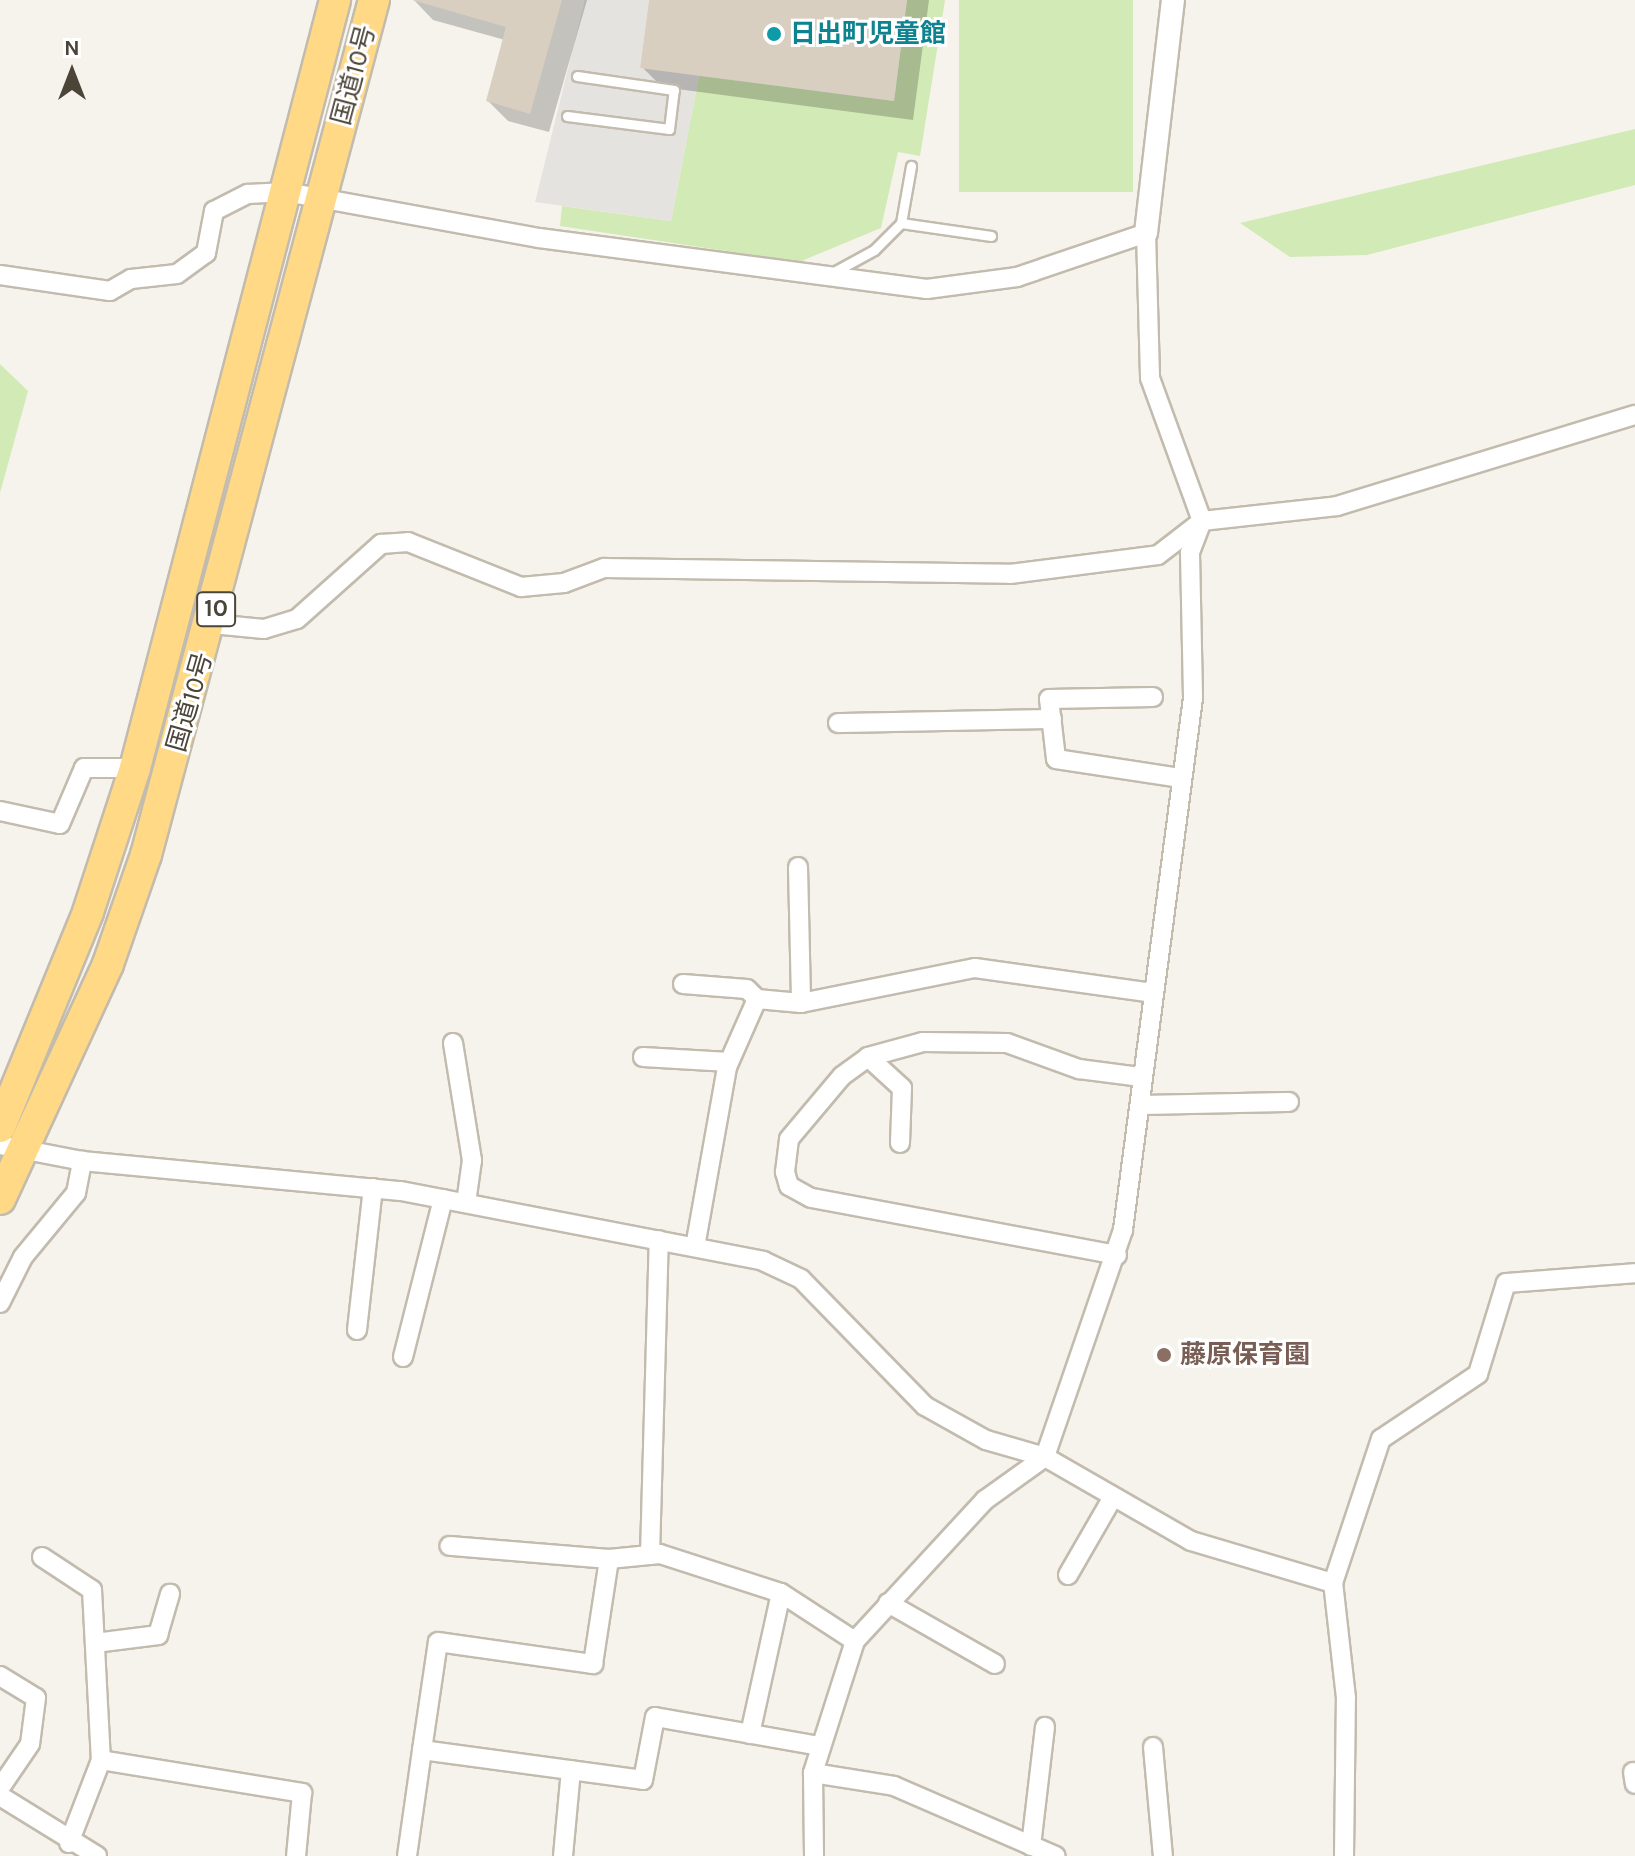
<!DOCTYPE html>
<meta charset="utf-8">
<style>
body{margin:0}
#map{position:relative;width:1635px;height:1856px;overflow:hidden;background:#f6f3ec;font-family:Karla,"Noto Sans JP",sans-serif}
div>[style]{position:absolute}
.green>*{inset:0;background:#d2eab5;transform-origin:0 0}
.parking>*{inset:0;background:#e5e3e0}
.shadow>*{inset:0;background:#0003}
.building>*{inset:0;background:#d8cfc1}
.roads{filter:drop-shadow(2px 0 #c2bbae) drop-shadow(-2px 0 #c2bbae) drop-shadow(0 2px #c2bbae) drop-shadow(0 -2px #c2bbae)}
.service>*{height:9px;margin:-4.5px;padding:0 4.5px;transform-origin:4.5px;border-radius:4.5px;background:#fff}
.minor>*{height:18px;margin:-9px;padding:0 9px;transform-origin:9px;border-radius:9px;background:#fff}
.tertiary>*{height:22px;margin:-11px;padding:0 11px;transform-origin:11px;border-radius:11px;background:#fff}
.trunk>*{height:30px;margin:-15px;padding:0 15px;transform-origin:15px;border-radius:15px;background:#ffd985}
.dots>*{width:22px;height:22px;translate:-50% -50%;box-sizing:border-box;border:4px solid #fff;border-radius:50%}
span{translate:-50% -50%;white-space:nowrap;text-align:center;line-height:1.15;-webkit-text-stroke:6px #fff;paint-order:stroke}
.shield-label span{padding:2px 6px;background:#fff;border:2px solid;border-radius:6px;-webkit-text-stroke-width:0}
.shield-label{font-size:24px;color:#4b4439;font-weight:700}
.culture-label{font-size:26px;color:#0d838f;font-weight:700}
.left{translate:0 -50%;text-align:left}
.street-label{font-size:26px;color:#4b4439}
.education-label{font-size:26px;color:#785e54;font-weight:700}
.north{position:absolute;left:32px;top:32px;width:80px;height:80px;-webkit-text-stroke:6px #fff;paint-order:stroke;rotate:0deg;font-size:22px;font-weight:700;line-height:32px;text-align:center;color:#4b4439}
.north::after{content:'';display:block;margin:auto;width:28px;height:36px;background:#4b4439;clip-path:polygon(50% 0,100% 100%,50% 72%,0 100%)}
</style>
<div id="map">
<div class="green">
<div style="clip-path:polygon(907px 0,945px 0,920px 156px,898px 152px,881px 228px,799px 262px,560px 226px,562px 206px,671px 221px,699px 76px,894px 101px)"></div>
<div style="left:959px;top:0;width:174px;height:192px"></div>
<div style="clip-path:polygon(1635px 129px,1635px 185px,1367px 255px,1290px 257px,1240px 223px)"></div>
<div style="clip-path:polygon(0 364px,28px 391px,0 493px)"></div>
</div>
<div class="parking">
<div style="clip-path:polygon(585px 0,649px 0,640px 68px,699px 76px,671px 221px,535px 202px)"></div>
</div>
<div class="shadow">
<div style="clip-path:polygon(414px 0,587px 0,549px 132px,508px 121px,488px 101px,505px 40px,433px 20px)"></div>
<div style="clip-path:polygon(651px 0,929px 0,913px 120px,662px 87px,642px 67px)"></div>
</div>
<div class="building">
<div style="clip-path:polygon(412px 0,562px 0,530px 114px,486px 101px,506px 27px)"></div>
<div style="clip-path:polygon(649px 0,907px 0,894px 101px,640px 68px)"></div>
</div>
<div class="roads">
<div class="service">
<div style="left:567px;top:116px;width:103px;rotate:7.3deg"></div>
<div style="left:669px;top:129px;width:39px;rotate:-83deg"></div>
<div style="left:674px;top:90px;width:98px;rotate:-171.8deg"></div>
<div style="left:901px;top:223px;width:91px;rotate:8.2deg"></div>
<div style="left:832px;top:273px;width:48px;rotate:-28.7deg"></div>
<div style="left:874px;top:250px;width:38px;rotate:-45deg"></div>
<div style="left:901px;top:223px;width:58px;rotate:-80deg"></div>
</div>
<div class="minor">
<div style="left:0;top:275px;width:111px;rotate:8.3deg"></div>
<div style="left:110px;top:291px;width:24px;rotate:-30deg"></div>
<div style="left:131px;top:279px;width:46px;rotate:-6.2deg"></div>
<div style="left:177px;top:274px;width:36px;rotate:-36deg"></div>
<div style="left:206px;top:253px;width:43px;rotate:-79.2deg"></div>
<div style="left:214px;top:211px;width:38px;rotate:-27deg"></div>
<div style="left:248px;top:194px;width:38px;rotate:-3deg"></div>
<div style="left:286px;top:192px;width:257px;rotate:10.3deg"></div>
<div style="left:539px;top:238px;width:391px;rotate:7.5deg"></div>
<div style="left:927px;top:289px;width:91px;rotate:-7.6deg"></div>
<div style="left:1017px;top:277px;width:136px;rotate:-18.8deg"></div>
<div style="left:1146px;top:233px;width:145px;rotate:88.4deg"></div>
<div style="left:1150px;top:378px;width:152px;rotate:70deg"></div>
<div style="left:1202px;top:521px;width:34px;rotate:111deg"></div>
<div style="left:1190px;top:553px;width:145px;rotate:88.8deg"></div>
<div style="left:1193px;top:698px;width:537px;rotate:97.5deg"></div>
<div style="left:1123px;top:1230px;width:240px;rotate:109deg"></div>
<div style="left:1045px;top:1457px;width:74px;rotate:144.4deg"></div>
<div style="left:985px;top:1500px;width:192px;rotate:132.7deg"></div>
<div style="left:855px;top:1641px;width:139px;rotate:107.7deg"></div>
<div style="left:813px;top:1773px;width:83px;rotate:89.3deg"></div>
<div style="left:212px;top:624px;width:52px;rotate:5.5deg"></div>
<div style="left:264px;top:629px;width:34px;rotate:-17deg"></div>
<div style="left:297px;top:619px;width:113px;rotate:-41.8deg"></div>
<div style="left:381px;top:544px;width:27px;rotate:-4deg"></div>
<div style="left:408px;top:542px;width:122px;rotate:21.7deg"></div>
<div style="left:521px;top:587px;width:43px;rotate:-5.3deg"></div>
<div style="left:564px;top:583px;width:43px;rotate:-20.6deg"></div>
<div style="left:604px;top:568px;width:406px;rotate:0.8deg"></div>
<div style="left:1010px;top:574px;width:149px;rotate:-7.3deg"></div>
<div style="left:1158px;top:555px;width:56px;rotate:-37.7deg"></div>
<div style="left:1202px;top:521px;width:136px;rotate:-6.3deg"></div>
<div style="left:1337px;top:506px;width:312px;rotate:-17deg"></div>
<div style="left:1153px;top:697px;width:104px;rotate:178.9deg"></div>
<div style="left:1049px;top:699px;width:60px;rotate:83.3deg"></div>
<div style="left:1056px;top:759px;width:125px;rotate:8.7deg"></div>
<div style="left:838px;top:723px;width:214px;rotate:-1.1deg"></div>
<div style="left:0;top:811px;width:61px;rotate:12.2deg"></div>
<div style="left:60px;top:824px;width:61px;rotate:-66.8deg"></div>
<div style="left:84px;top:768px;width:51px"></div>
<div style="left:798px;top:867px;width:136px;rotate:88.7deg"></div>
<div style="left:683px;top:984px;width:64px;rotate:4.5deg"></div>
<div style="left:747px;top:989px;width:14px;rotate:45deg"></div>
<div style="left:453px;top:1043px;width:119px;rotate:80.8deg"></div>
<div style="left:472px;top:1160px;width:43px;rotate:97.9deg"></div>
<div style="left:643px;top:1057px;width:86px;rotate:3.3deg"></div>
<div style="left:868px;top:1057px;width:46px;rotate:42.4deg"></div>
<div style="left:902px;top:1088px;width:55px;rotate:92.1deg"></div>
<div style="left:1140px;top:1105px;width:149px;rotate:-1.2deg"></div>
<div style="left:0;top:1145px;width:84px;rotate:11deg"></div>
<div style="left:82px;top:1161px;width:320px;rotate:5.4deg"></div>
<div style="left:401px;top:1191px;width:369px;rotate:10.9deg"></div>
<div style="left:763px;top:1261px;width:42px;rotate:25.3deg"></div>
<div style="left:801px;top:1279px;width:177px;rotate:45.7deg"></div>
<div style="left:925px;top:1406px;width:70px;rotate:29.1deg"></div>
<div style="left:986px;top:1440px;width:61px;rotate:16.1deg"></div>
<div style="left:1045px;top:1457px;width:168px;rotate:29.9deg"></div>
<div style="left:1191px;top:1541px;width:148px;rotate:16.5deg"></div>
<div style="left:695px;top:1247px;width:183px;rotate:-79.9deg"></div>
<div style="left:727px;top:1067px;width:74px;rotate:-66.2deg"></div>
<div style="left:757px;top:999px;width:44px;rotate:5.2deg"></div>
<div style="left:801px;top:1003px;width:177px;rotate:-11.4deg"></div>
<div style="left:975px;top:968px;width:179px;rotate:8deg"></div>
<div style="left:1117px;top:1255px;width:311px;rotate:-169.4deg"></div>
<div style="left:811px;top:1198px;width:25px;rotate:-151deg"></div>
<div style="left:789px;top:1186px;width:15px;rotate:-106deg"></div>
<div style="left:785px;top:1172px;width:33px;rotate:-83deg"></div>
<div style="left:789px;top:1139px;width:82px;rotate:-49.9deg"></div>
<div style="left:842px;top:1076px;width:32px;rotate:-36deg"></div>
<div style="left:868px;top:1057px;width:57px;rotate:-15.3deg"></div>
<div style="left:923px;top:1042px;width:84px;rotate:0.7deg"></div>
<div style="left:1007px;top:1043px;width:77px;rotate:19.9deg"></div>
<div style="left:1079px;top:1069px;width:63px;rotate:7.4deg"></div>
<div style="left:0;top:1303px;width:51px;rotate:-63.4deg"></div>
<div style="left:23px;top:1257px;width:83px;rotate:-50.4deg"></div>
<div style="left:76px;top:1193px;width:33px;rotate:-79deg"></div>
<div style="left:357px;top:1330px;width:143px;rotate:-83.6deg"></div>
<div style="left:403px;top:1357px;width:163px;rotate:-75.8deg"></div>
<div style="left:650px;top:1555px;width:315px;rotate:-88.4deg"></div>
<div style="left:42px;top:1557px;width:60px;rotate:33.4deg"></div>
<div style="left:92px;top:1590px;width:170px;rotate:87deg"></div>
<div style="left:609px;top:1559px;width:51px;rotate:-5.6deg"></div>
<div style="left:660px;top:1554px;width:127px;rotate:17.9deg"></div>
<div style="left:781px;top:1593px;width:88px;rotate:33deg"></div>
<div style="left:1068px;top:1575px;width:90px;rotate:-60deg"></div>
<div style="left:888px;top:1603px;width:123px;rotate:29.7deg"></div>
<div style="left:95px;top:1643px;width:64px;rotate:-7.2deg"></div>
<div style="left:158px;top:1635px;width:43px;rotate:-73.7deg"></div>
<div style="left:0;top:1676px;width:42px;rotate:31.4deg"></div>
<div style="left:36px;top:1698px;width:46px;rotate:97.4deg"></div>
<div style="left:30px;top:1744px;width:53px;rotate:124.3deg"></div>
<div style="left:750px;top:1734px;width:144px;rotate:-77.6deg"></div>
<div style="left:1153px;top:1747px;width:109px;rotate:84.8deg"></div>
<div style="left:422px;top:1750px;width:109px;rotate:-81.6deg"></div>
<div style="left:438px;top:1642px;width:157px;rotate:8.1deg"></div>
<div style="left:593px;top:1664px;width:106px;rotate:-81.3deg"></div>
<div style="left:609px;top:1559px;width:160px;rotate:-175.3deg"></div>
<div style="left:1633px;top:1772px;width:12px;rotate:81deg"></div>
<div style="left:813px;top:1773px;width:82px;rotate:9.1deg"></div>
<div style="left:894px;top:1786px;width:176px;rotate:23.4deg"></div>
<div style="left:0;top:1796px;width:114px;rotate:31.7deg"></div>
<div style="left:69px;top:1843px;width:89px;rotate:-68.9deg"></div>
<div style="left:101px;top:1760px;width:204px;rotate:9.3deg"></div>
<div style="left:302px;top:1793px;width:63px;rotate:95.4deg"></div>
<div style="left:1031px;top:1846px;width:120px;rotate:-83.3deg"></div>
<div style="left:407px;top:1856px;width:107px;rotate:-81.9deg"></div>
<div style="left:422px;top:1750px;width:223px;rotate:7.7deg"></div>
<div style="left:643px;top:1780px;width:64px;rotate:-79.2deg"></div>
<div style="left:655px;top:1717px;width:167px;rotate:10deg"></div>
<div style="left:563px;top:1856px;width:86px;rotate:-84.7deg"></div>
<div style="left:1344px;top:1856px;width:158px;rotate:-89.3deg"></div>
<div style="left:1346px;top:1698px;width:116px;rotate:-96.4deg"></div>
<div style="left:1333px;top:1583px;width:152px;rotate:-71.6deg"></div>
<div style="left:1381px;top:1439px;width:117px;rotate:-33.8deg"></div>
<div style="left:1478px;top:1374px;width:95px;rotate:-72.9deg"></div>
<div style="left:1506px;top:1283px;width:129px;rotate:-4.4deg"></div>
</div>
<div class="tertiary">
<div style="left:1146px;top:233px;width:235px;rotate:-83.4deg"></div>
</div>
<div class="trunk">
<div style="left:0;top:1127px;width:232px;rotate:-67.7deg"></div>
<div style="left:88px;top:912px;width:151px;rotate:-71.9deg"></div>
<div style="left:135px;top:768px;width:794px;rotate:-75.4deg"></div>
<div style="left:0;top:1199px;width:259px;rotate:-65.3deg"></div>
<div style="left:108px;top:964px;width:115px;rotate:-70.8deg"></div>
<div style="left:146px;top:855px;width:885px;rotate:-75.07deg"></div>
</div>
</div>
<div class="dots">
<div style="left:774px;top:34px;background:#0f9aa8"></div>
<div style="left:1164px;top:1355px;background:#8d6e63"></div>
</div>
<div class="shield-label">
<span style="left:216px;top:609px">10</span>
</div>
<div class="culture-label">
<span class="left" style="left:790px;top:34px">日出町児童館</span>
</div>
<div class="street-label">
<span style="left:354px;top:75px;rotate:-75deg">国道10号</span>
<span style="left:190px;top:702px;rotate:-74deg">国道10号</span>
</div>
<div class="education-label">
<span class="left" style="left:1180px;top:1355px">藤原保育園</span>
</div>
<div class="north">N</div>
</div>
